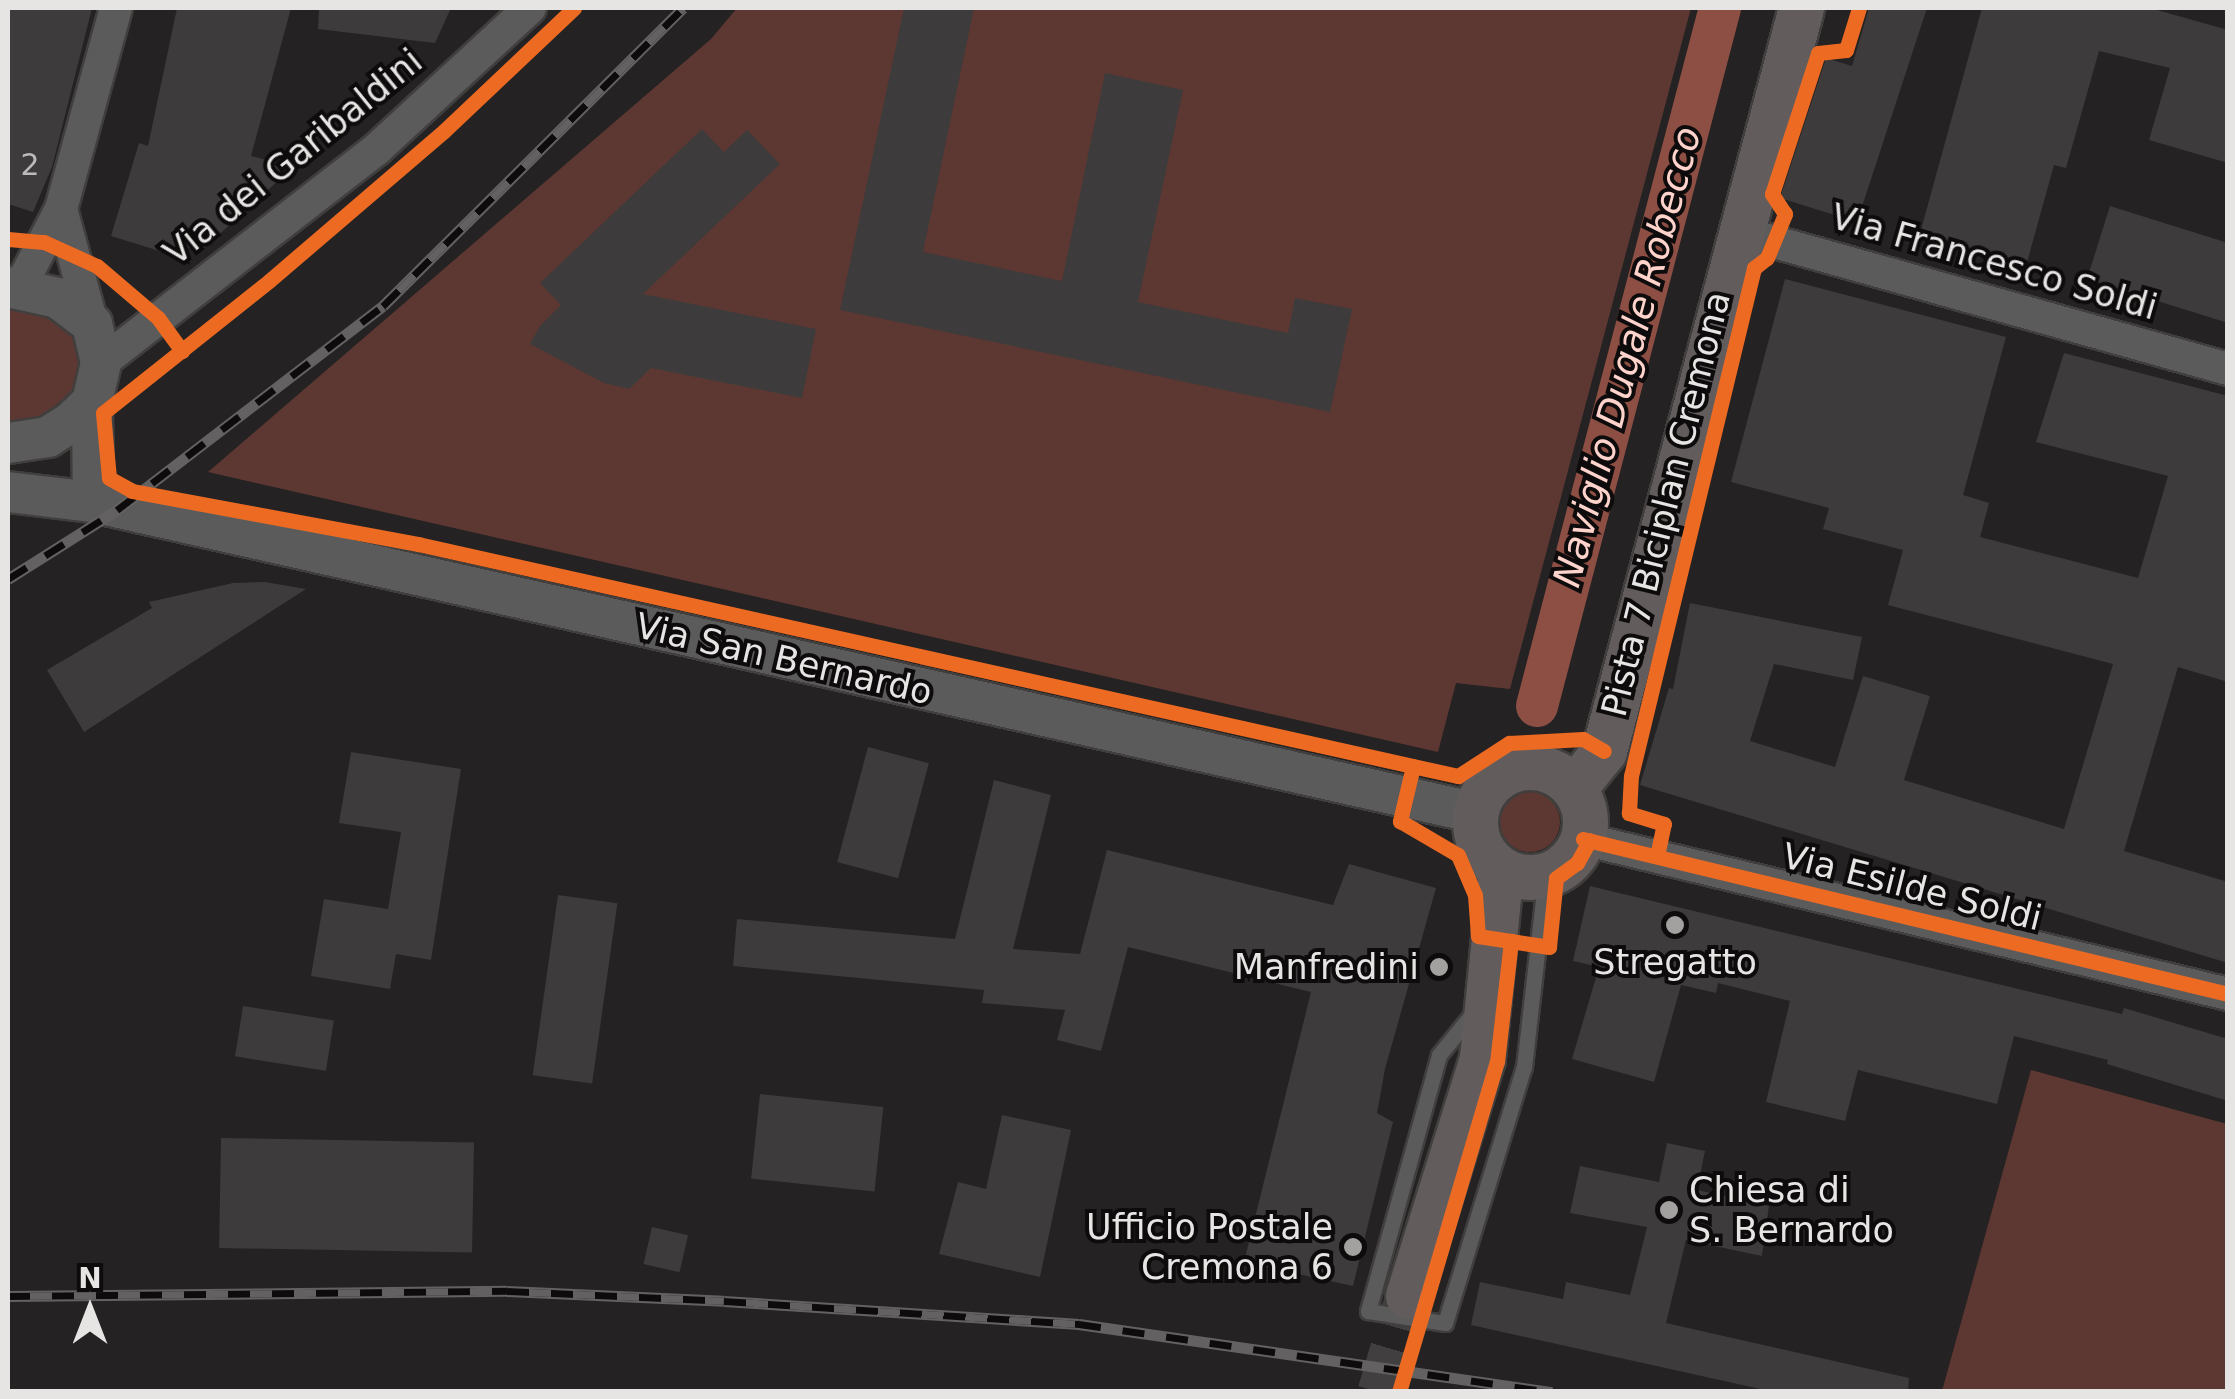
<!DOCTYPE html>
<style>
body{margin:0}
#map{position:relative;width:2235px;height:1399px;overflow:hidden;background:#242222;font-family:"DejaVu Sans",sans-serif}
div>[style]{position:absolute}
.green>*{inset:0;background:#5d3832}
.round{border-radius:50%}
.canal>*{height:42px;margin:-21px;padding:0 21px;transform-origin:21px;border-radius:21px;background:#8d4f44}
.building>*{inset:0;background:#3d3b3b;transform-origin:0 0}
.secondary-tunnel>*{height:45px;margin-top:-22.5px;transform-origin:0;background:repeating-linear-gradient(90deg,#413f3f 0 45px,transparent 0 67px)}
.roads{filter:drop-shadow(2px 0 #413f3e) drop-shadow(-2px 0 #413f3e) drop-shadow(0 2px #413f3e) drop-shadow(0 -2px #413f3e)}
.service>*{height:15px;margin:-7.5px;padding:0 7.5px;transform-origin:7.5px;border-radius:7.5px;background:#5c5b5b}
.minor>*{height:32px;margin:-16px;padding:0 16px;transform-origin:16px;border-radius:16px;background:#5c5b5b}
.tertiary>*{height:40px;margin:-20px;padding:0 20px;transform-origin:20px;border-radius:20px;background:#5c5b5b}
.secondary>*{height:45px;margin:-22.5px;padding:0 22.5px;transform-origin:22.5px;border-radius:22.5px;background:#625d5c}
.secondary>.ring{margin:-22.5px;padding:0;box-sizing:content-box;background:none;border:45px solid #625d5c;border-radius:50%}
.rail>*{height:11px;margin-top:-5.5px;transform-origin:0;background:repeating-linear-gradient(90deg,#0d0b0b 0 22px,#636161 0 44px);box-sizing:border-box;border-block:2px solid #636161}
.cycleway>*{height:15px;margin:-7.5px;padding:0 7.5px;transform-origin:7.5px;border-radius:7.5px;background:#ed6a23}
.dots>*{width:28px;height:28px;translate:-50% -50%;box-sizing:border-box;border:5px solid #0d0b0b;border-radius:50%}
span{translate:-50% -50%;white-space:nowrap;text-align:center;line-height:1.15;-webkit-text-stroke:8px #0d0b0b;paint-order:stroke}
.number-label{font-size:30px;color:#bcbaba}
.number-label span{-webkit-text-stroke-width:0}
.street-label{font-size:35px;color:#e7e4e4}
.poi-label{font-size:35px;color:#e7e4e4}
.right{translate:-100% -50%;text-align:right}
.left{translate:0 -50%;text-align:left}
.water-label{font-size:38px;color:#fed3cb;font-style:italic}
.frame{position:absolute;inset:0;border:10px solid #e7e4e4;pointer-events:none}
.north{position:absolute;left:40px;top:1259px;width:100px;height:100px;-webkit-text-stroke:8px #0d0b0b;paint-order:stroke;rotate:0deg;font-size:28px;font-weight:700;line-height:40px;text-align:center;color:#e7e4e4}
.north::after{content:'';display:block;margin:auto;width:35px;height:45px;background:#e7e4e4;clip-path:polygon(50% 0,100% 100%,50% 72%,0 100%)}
</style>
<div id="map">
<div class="green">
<div style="clip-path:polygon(737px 8px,1691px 8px,1510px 689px,1456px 683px,1438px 752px,208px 472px,711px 39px)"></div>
<div style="clip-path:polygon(8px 307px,48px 316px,75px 335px,80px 363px,74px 390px,40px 418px,8px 423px)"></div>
<div class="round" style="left:1500px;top:792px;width:60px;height:60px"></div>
<div style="clip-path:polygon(2031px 1070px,2227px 1124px,2227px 1391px,1942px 1391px)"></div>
</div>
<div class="canal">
<div style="left:1537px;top:706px;width:722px;rotate:-75.31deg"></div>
</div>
<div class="building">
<div style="clip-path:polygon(8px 8px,92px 8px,52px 167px,33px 212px,8px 204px)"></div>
<div style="clip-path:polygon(177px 8px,291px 8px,251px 156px,293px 167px,201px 251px,183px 246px,179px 257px,111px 236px,139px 143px,148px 146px)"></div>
<div style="clip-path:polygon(319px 8px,451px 8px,435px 43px,318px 29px)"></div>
<div style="clip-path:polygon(904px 8px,974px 8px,923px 252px,1062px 281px,1105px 73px,1183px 90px,1138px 302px,1288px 333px,1295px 298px,1352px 309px,1330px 412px,840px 310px)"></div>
<div style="clip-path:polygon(1869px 8px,1927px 8px,1857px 222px,1780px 198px,1826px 58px,1852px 66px)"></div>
<div style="clip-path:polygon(1982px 8px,2150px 8px,2228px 30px,2228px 163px,2149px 140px,2170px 68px,2099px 51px,2066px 168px,2054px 165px,2026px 266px,1919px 237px)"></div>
<div style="clip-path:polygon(702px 129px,724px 152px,747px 130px,780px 164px,643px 294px,816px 329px,802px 398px,651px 368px,629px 389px,604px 383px,530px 344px,540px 326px,561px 305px,540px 283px)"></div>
<div style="clip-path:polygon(2110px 206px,2228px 243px,2228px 323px,2087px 279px)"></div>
<div style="clip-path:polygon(1785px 279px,2006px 337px,1963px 495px,1989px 503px,1980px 537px,2138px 578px,2168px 476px,2036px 442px,2064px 353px,2228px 396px,2228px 682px,2178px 667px,2124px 851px,2228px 882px,2228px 963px,1640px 785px,1669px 688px,1673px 689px,1690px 603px,1862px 637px,1853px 680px,1774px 664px,1750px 741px,1835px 767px,1863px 676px,1930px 696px,1904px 780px,2064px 829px,2113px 664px,1888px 605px,1903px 550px,1823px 529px,1829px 508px,1731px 482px)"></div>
<div style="clip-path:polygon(265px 582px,306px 589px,84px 732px,47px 670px,152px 608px,149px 602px,233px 583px)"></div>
<div style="left:868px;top:747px;width:63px;height:119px;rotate:15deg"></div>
<div style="clip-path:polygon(351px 752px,461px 769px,431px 960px,396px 954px,390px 989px,311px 976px,324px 899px,388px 909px,401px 832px,339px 823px)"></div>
<div style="clip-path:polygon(994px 780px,1051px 795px,1013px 949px,1080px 954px,1107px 850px,1333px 905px,1349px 864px,1436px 888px,1385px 1069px,1377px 1113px,1393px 1122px,1353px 1286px,1244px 1262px,1311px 992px,1128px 947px,1101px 1051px,1057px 1040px,1065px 1010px,982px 1003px,984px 990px,733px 966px,737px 919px,955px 939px)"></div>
<div style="clip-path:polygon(1590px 886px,2122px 1014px,2124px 1008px,2228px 1039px,2228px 1101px,2107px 1064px,2108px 1060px,2014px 1036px,1997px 1104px,1858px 1070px,1845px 1121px,1766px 1102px,1790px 1001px,1718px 983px,1716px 993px,1681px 985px,1654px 1082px,1572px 1059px,1599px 967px,1573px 961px)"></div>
<div style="left:558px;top:895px;width:60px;height:182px;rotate:8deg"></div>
<div style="left:243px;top:1006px;width:92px;height:51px;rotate:9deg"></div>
<div style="left:760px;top:1094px;width:124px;height:85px;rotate:6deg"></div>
<div style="clip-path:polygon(1002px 1115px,1071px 1130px,1040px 1277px,939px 1254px,958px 1182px,986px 1189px)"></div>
<div style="left:221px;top:1138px;width:253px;height:110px;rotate:1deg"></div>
<div style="clip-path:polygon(1667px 1143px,1705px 1151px,1697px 1190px,1769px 1206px,1762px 1256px,1686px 1240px,1666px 1323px,1909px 1378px,1908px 1392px,1774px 1392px,1471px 1325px,1480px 1282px,1563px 1299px,1566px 1282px,1630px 1295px,1647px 1227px,1570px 1213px,1580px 1166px,1659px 1182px)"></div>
<div style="left:652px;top:1227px;width:37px;height:38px;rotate:13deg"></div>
</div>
<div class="secondary-tunnel">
<div style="left:1380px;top:1392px;width:100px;rotate:-73.7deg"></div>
</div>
<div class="roads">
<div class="service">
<div style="left:1473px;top:1013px;width:54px;rotate:129deg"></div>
<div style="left:1439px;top:1055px;width:266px;rotate:105.5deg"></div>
<div style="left:1368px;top:1311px;width:78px;rotate:8.9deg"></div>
<div style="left:1445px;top:1323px;width:268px;rotate:-72.9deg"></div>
<div style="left:1524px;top:1067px;width:194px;rotate:-83.5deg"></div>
</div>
<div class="minor">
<div style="left:61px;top:209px;width:119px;rotate:74.9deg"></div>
<div style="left:1739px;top:232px;width:508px;rotate:15.65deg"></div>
<div style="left:20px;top:287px;width:88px;rotate:-62.3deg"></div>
<div style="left:61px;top:209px;width:208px;rotate:-74.7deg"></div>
<div style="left:101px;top:363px;width:349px;rotate:-37.8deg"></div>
<div style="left:377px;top:149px;width:208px;rotate:-42.7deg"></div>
<div style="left:1583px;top:839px;width:663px;rotate:13.51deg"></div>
</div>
<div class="tertiary">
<div style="left:8px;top:287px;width:51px;rotate:12.4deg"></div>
<div style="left:58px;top:298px;width:43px;rotate:37.4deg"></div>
<div style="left:92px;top:324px;width:40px;rotate:77deg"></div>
<div style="left:101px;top:363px;width:40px;rotate:103deg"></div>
<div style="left:92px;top:402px;width:30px;rotate:136deg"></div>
<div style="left:70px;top:423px;width:26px;rotate:148deg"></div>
<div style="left:48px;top:437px;width:40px;rotate:171.5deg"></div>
<div style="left:8px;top:492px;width:86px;rotate:6.7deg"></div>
<div style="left:93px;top:502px;width:100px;rotate:-90.6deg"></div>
<div style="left:93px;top:502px;width:1418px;rotate:12.67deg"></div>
</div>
<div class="secondary">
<div class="ring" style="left:1475px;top:767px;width:65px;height:65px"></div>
<div style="left:1574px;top:788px;width:48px;rotate:-51deg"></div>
<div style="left:1604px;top:751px;width:769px;rotate:-75.15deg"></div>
<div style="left:1408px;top:1296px;width:249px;rotate:-72.7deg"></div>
<div style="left:1482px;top:1058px;width:190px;rotate:-84.3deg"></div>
</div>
</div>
<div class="rail">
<div style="left:8px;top:579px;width:129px;rotate:-32.3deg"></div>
<div style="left:117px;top:510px;width:335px;rotate:-37.5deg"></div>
<div style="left:383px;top:306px;width:423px;rotate:-44.8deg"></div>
<div style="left:8px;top:1296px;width:499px;rotate:-0.6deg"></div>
<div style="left:507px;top:1291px;width:217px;rotate:2.6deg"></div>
<div style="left:724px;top:1301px;width:356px;rotate:3.7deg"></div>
<div style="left:1079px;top:1324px;width:478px;rotate:8.2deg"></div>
</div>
<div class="cycleway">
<div style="left:574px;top:8px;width:179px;rotate:136.6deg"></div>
<div style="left:444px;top:131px;width:230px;rotate:139.4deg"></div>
<div style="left:269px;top:281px;width:212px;rotate:141.5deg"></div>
<div style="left:103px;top:413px;width:65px;rotate:84.7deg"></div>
<div style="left:109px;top:478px;width:26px;rotate:29deg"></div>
<div style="left:132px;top:491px;width:291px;rotate:10.5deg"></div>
<div style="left:418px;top:544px;width:1066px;rotate:12.58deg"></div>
<div style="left:1458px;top:776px;width:61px;rotate:-32.9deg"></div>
<div style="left:1509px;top:743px;width:74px;rotate:-3.1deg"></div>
<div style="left:1583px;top:739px;width:24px;rotate:30deg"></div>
<div style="left:8px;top:239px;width:36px;rotate:5deg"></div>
<div style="left:44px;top:242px;width:58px;rotate:24.4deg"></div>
<div style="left:97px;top:266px;width:80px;rotate:40.4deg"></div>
<div style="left:158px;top:318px;width:41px;rotate:54deg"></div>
<div style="left:1413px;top:766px;width:57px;rotate:103.3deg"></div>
<div style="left:1400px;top:821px;width:67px;rotate:30.4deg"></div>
<div style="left:1458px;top:855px;width:43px;rotate:67deg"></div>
<div style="left:1475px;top:895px;width:41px;rotate:85.8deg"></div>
<div style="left:1478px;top:936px;width:72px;rotate:8.8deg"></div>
<div style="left:1549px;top:947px;width:69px;rotate:-84.2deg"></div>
<div style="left:1556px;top:878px;width:26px;rotate:-36deg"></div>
<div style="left:1577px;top:863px;width:26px;rotate:-61deg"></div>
<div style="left:1583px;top:839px;width:663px;rotate:13.51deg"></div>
<div style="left:1657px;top:856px;width:33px;rotate:-78deg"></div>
<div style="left:1664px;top:824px;width:37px;rotate:-163deg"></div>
<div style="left:1629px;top:813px;width:37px;rotate:-87deg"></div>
<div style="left:1631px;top:776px;width:523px;rotate:-76.39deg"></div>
<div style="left:1754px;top:268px;width:16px;rotate:-38deg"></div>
<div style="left:1767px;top:258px;width:48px;rotate:-67.8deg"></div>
<div style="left:1785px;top:214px;width:24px;rotate:-123deg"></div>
<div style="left:1772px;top:194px;width:148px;rotate:-71.9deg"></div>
<div style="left:1818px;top:53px;width:28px;rotate:-6deg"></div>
<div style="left:1846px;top:50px;width:44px;rotate:-72.8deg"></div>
<div style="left:1399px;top:1392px;width:344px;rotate:-73.5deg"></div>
<div style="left:1497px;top:1062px;width:122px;rotate:-83.4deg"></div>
</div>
<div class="dots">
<div style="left:1675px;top:925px;background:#a3a0a0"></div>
<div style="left:1439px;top:967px;background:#a3a0a0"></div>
<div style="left:1669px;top:1210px;background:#a3a0a0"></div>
<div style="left:1353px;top:1247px;background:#a3a0a0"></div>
</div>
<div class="number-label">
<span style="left:30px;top:165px">2</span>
</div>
<div class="street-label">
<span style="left:293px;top:157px;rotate:-39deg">Via dei Garibaldini</span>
<span style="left:1994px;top:262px;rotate:16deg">Via Francesco Soldi</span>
<span style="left:1666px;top:504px;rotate:-76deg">Pista 7 Biciplan Cremona</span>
<span style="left:784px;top:659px;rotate:13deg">Via San Bernardo</span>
<span style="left:1912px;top:887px;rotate:14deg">Via Esilde Soldi</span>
</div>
<div class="poi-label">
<span style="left:1675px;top:962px">Stregatto</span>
<span class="right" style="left:1419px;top:967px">Manfredini</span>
<span class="left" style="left:1689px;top:1210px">Chiesa di<br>S. Bernardo</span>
<span class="right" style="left:1333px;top:1247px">Ufficio Postale<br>Cremona 6</span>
</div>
<div class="water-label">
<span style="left:1628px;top:357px;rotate:-75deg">Naviglio Dugale Robecco</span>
</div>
<div class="frame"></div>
<div class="north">N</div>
</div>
